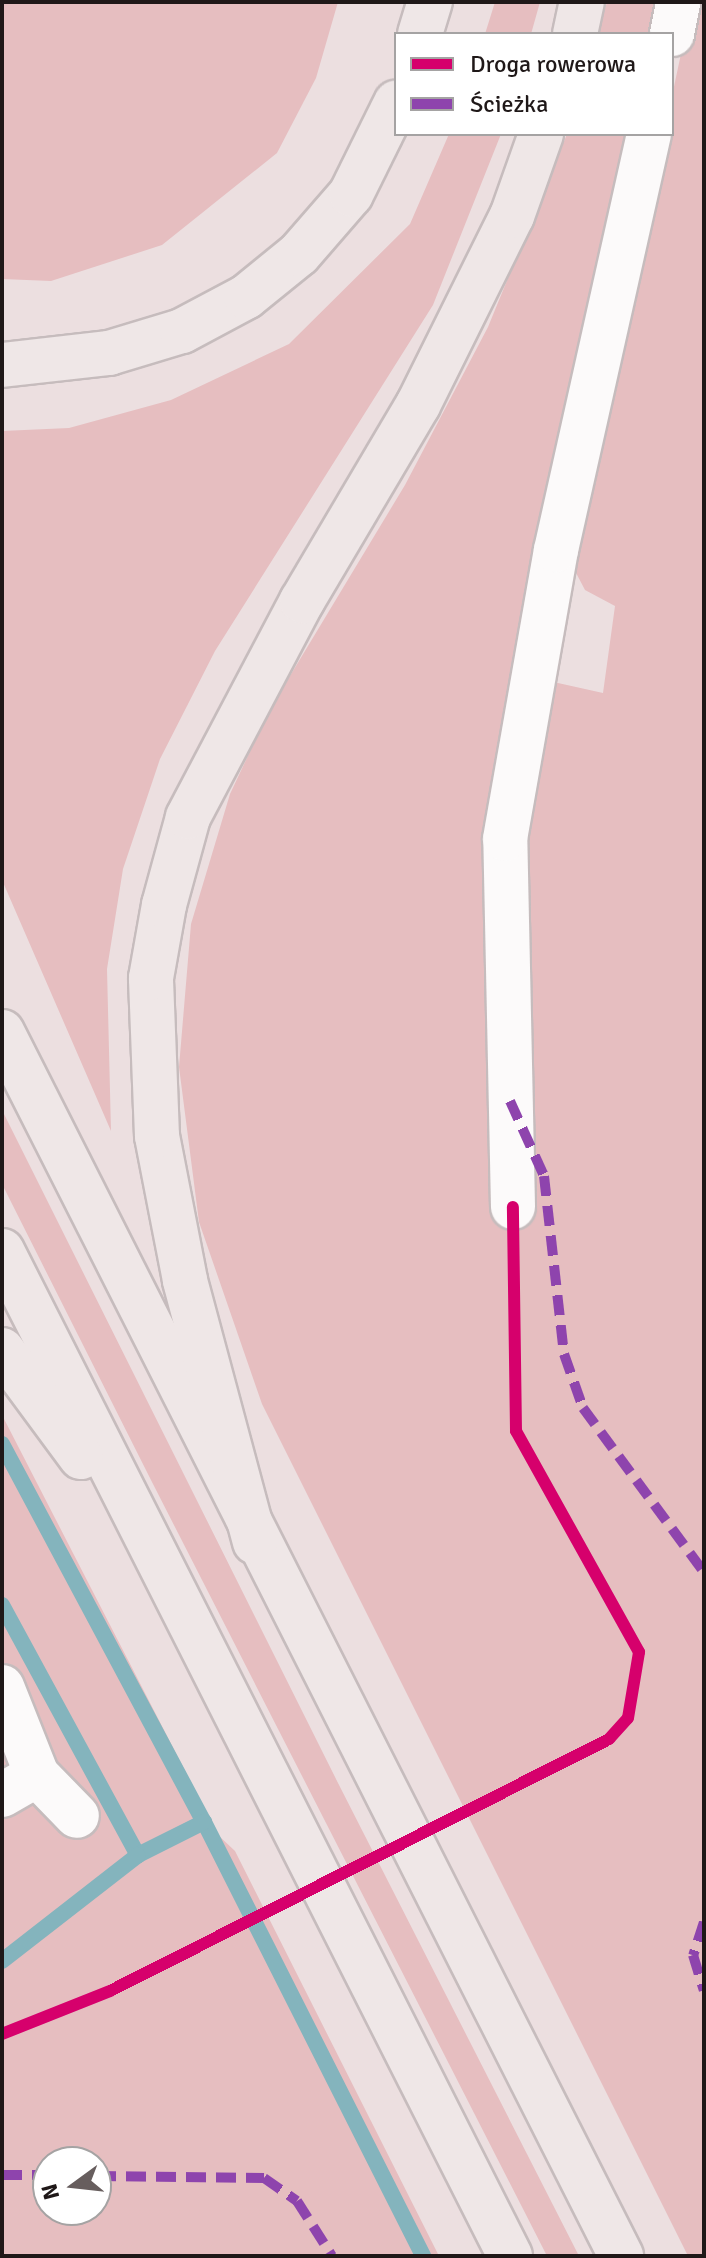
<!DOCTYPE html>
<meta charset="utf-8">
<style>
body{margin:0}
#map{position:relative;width:706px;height:2258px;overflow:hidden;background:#ecdfe0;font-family:Signika,sans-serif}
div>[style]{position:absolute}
.green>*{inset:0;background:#e6bec0}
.stream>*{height:16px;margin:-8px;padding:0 8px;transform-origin:8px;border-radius:8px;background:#84b4bd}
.roads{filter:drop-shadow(2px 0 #c6bcbd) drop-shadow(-2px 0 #c6bcbd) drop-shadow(0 2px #c6bcbd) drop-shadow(0 -2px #c6bcbd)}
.minor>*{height:44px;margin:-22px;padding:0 22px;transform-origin:22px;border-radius:22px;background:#fcfafa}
.highway>*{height:44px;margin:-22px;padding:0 22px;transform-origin:22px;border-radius:22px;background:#efe7e7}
.quiet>*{height:10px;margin-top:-5px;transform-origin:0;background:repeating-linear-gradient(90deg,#8e44ad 0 20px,transparent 0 30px)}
.cycleway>*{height:12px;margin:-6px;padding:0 6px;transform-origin:6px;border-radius:6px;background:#d6006c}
span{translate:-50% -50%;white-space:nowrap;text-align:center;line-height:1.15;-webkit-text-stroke:7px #fff;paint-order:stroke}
.frame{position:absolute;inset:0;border:4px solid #1f1818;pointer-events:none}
.legend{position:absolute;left:394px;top:32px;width:280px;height:104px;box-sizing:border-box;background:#fff;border:2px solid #a5a3a3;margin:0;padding:10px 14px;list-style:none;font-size:24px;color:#1f1818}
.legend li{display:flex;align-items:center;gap:16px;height:40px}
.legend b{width:40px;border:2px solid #a5a3a3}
.north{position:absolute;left:32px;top:2146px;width:80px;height:80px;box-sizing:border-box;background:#fff;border:2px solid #a5a3a3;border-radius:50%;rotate:255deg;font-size:22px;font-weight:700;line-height:32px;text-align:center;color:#1f1818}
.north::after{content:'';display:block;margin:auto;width:28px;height:36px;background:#675e5e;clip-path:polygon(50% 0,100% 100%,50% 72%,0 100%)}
</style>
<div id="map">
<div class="green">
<div style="clip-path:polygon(2px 2px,338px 2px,316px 78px,277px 153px,162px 245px,51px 281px,2px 279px)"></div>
<div style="clip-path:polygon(495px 2px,540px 2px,531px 34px,485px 34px)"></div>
<div style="clip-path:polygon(607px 2px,664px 2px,656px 34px,597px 34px)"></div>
<div style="clip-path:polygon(692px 2px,704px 2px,704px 2256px,688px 2256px,262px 1404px,199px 1222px,179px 1067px,191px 924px,230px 794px,270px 709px,405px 485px,488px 327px,567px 134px,632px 134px,549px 681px,603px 693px,615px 606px,585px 590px,574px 569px,664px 134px,672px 134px,672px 96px)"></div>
<div style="clip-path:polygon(449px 134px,501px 134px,433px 305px,215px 651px,160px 759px,123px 869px,107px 969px,111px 1131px,2px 880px,2px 431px,69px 428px,171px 400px,289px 344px,410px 224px)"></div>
<div style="clip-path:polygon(2px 1110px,338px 1783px,579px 2256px,547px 2256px,153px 1484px,2px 1184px)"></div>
<div style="clip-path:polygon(evenodd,2px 1415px,218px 1835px,235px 1851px,439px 2256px,2px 2256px,2px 1415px,48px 2162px,96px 2162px,96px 2210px,48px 2210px,48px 2162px)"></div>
</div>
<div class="stream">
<div style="left:2px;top:1444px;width:429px;rotate:61.9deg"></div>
<div style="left:204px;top:1822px;width:486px;rotate:63.2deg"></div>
<div style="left:2px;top:1605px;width:285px;rotate:61.5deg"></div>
<div style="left:138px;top:1855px;width:74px;rotate:-26.6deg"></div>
<div style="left:2px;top:1961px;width:172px;rotate:-37.9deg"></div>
</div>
<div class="roads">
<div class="minor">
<div style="left:672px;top:34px;width:33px;rotate:-79deg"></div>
<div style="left:513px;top:1207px;width:368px;rotate:-91.2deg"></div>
<div style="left:505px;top:839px;width:293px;rotate:-80deg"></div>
<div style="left:556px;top:550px;width:426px;rotate:-77.4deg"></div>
<div style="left:2px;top:1687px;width:95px;rotate:68.3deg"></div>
<div style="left:37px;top:1775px;width:40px;rotate:150.3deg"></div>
<div style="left:37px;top:1775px;width:57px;rotate:45.7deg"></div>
</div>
<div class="highway">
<div style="left:420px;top:34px;width:34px;rotate:-73deg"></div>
<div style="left:575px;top:34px;width:33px;rotate:-78deg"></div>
<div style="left:2px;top:365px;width:108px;rotate:-6.4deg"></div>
<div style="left:109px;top:353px;width:76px;rotate:-16.8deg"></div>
<div style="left:182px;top:331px;width:72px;rotate:-28deg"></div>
<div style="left:246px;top:297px;width:68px;rotate:-39.1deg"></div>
<div style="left:299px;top:254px;width:79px;rotate:-49.1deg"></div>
<div style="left:351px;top:194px;width:102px;rotate:-63.7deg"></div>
<div style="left:2px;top:1032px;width:1372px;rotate:63.17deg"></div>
<div style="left:2px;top:1251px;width:1126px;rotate:63.18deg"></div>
<div style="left:2px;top:1350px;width:133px;rotate:53.6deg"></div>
<div style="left:255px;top:1542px;width:271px;rotate:-105deg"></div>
<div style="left:185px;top:1280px;width:147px;rotate:-101deg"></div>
<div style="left:157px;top:1136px;width:158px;rotate:-92.2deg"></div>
<div style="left:151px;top:978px;width:74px;rotate:-79.9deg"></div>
<div style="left:164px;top:905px;width:91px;rotate:-74.7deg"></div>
<div style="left:188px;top:817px;width:244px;rotate:-62.2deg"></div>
<div style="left:302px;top:601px;width:228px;rotate:-59.4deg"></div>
<div style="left:418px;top:405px;width:211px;rotate:-63.6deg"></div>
<div style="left:512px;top:216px;width:87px;rotate:-70.5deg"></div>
</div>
</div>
<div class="quiet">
<div style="left:510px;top:1101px;width:82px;rotate:65.6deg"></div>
<div style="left:544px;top:1176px;width:179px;rotate:83.6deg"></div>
<div style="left:564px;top:1354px;width:57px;rotate:70.6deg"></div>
<div style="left:583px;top:1408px;width:204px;rotate:53.6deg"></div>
<div style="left:704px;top:1922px;width:35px;rotate:108deg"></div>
<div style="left:693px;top:1955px;width:37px;rotate:73deg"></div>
<div style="left:2px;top:2175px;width:46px"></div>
<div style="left:96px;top:2176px;width:168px;rotate:0.7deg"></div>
<div style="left:264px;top:2178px;width:40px;rotate:34.9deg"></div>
<div style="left:297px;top:2201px;width:65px;rotate:57.5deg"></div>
</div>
<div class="cycleway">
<div style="left:2px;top:2034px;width:116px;rotate:-21.7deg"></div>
<div style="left:110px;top:1991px;width:559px;rotate:-26.79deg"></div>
<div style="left:609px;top:1739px;width:28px;rotate:-48deg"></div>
<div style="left:628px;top:1718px;width:67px;rotate:-80.5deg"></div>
<div style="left:639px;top:1652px;width:253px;rotate:-119.1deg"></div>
<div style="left:516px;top:1431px;width:224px;rotate:-90.8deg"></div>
</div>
<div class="frame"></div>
<ul class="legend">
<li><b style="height:10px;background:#d6006c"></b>Droga rowerowa</li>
<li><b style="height:10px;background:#8e44ad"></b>Ścieżka</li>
</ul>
<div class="north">N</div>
</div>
